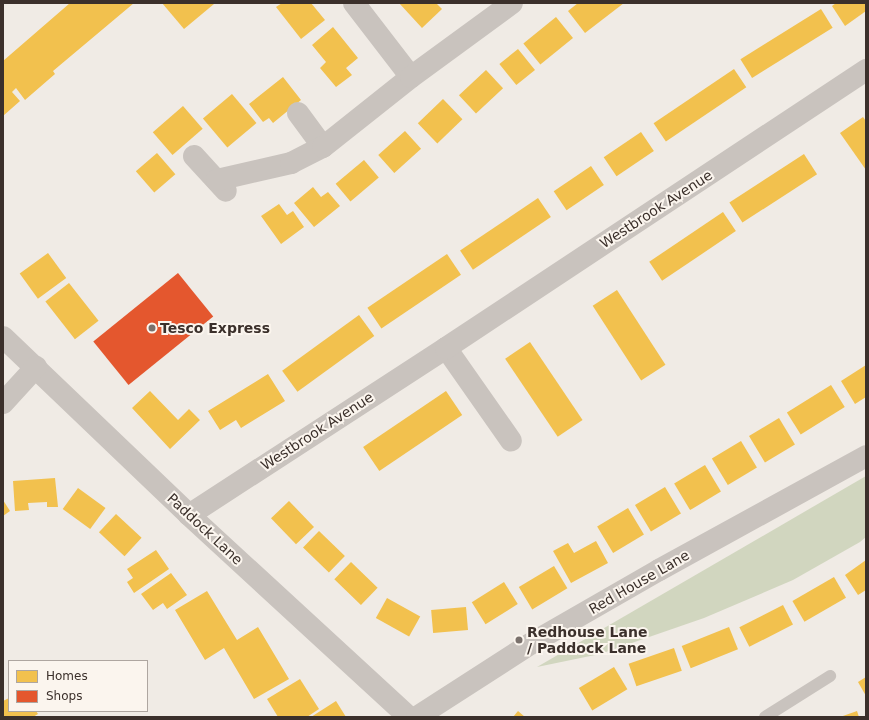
<!DOCTYPE html>
<style>
body{margin:0}
#map{position:relative;width:869px;height:720px;overflow:hidden;background:#f0ebe5;font-family:"DejaVu Sans",sans-serif}
div>[style]{position:absolute}
.green>*{inset:0;background:#d1d6bf}
.homes>*{inset:0;background:#f2c14e;transform-origin:0 0}
.shops>*{inset:0;background:#e4572e;transform-origin:0 0}
.lane>*{height:12px;margin:-6px;padding:0 6px;transform-origin:6px;border-radius:6px;background:#c9c3be}
.street>*{height:22px;margin:-11px;padding:0 11px;transform-origin:11px;border-radius:11px;background:#c9c3be}
.dots>*{width:11px;height:11px;translate:-50% -50%;box-sizing:border-box;border:2px solid #fbf5ee;border-radius:50%}
span{translate:-50% -50%;white-space:nowrap;text-align:center;line-height:1.15;-webkit-text-stroke:4px #fbf5ee;paint-order:stroke}
.street-label{font-size:14px;color:#3b302b}
.poi-label{font-size:14px;color:#3b302b;font-weight:700}
.left{translate:0 -50%;text-align:left}
.frame{position:absolute;inset:0;border:4px solid #3b302b;pointer-events:none}
.legend{position:absolute;left:8px;top:660px;width:140px;height:52px;box-sizing:border-box;background:#fbf5ee;border:1px solid #aea6a0;margin:0;padding:5px 7px;list-style:none;font-size:12px;color:#3b302b}
.legend li{display:flex;align-items:center;gap:8px;height:20px}
.legend b{width:20px;border:1px solid #aea6a0}
</style>
<div id="map">
<div class="green">
<div style="clip-path:polygon(866px 476px,866px 537px,860px 542px,793px 580px,704px 618px,600px 654px,537px 667px)"></div>
</div>
<div class="homes">
<div style="clip-path:polygon(70px 3px,134px 3px,53px 71px,55px 74px,25px 100px,16px 88px,12px 92px,20px 101px,3px 116px,3px 61px)"></div>
<div style="clip-path:polygon(162px 3px,213px 3px,214px 4px,184px 29px)"></div>
<div style="clip-path:polygon(282px 3px,311px 3px,325px 20px,301px 39px,276px 7px)"></div>
<div style="clip-path:polygon(399px 3px,436px 3px,442px 9px,422px 28px)"></div>
<div style="clip-path:polygon(578px 3px,624px 3px,585px 33px,568px 11px)"></div>
<div style="clip-path:polygon(836px 3px,866px 3px,866px 11px,845px 26px,832px 6px)"></div>
<div style="left:821px;top:9px;width:22px;height:95px;rotate:58deg"></div>
<div style="left:556px;top:17px;width:27px;height:42px;rotate:51deg"></div>
<div style="clip-path:polygon(333px 27px,358px 58px,346px 68px,352px 75px,336px 87px,320px 68px,326px 62px,312px 45px)"></div>
<div style="left:518px;top:49px;width:27px;height:24px;rotate:51deg"></div>
<div style="left:734px;top:69px;width:22px;height:97px;rotate:56deg"></div>
<div style="left:486px;top:70px;width:25px;height:37px;rotate:47deg"></div>
<div style="clip-path:polygon(283px 77px,301px 100px,273px 123px,269px 118px,263px 122px,249px 104px)"></div>
<div style="left:232px;top:94px;width:38px;height:38px;rotate:50deg"></div>
<div style="left:443px;top:99px;width:28px;height:35px;rotate:46deg"></div>
<div style="left:183px;top:106px;width:30px;height:40px;rotate:49deg"></div>
<div style="clip-path:polygon(863px 117px,866px 121px,866px 170px,840px 133px)"></div>
<div style="left:405px;top:131px;width:24px;height:36px;rotate:48deg"></div>
<div style="left:641px;top:132px;width:23px;height:45px;rotate:56deg"></div>
<div style="left:157px;top:153px;width:28px;height:28px;rotate:49deg"></div>
<div style="left:804px;top:154px;width:24px;height:89px;rotate:57deg"></div>
<div style="left:364px;top:160px;width:23px;height:37px;rotate:50deg"></div>
<div style="left:591px;top:166px;width:23px;height:45px;rotate:56deg"></div>
<div style="clip-path:polygon(313px 187px,321px 197px,328px 192px,340px 206px,314px 227px,294px 203px)"></div>
<div style="left:538px;top:198px;width:23px;height:94px;rotate:56deg"></div>
<div style="clip-path:polygon(279px 204px,287px 215px,293px 211px,304px 227px,281px 244px,261px 216px)"></div>
<div style="left:723px;top:212px;width:23px;height:89px;rotate:56deg"></div>
<div style="left:48px;top:253px;width:31px;height:35px;rotate:54deg"></div>
<div style="left:447px;top:254px;width:25px;height:96px;rotate:56deg"></div>
<div style="left:69px;top:283px;width:48px;height:30px;rotate:52deg"></div>
<div style="left:617px;top:290px;width:89px;height:29px;rotate:57deg"></div>
<div style="left:359px;top:315px;width:26px;height:95px;rotate:54deg"></div>
<div style="left:530px;top:342px;width:94px;height:30px;rotate:56deg"></div>
<div style="clip-path:polygon(866px 365px,866px 397px,855px 404px,841px 381px)"></div>
<div style="clip-path:polygon(268px 374px,285px 401px,241px 428px,236px 420px,220px 430px,208px 411px)"></div>
<div style="left:831px;top:385px;width:26px;height:52px;rotate:58deg"></div>
<div style="clip-path:polygon(150px 391px,178px 420px,189px 409px,200px 420px,170px 449px,132px 408px)"></div>
<div style="left:446px;top:391px;width:29px;height:100px;rotate:56deg"></div>
<div style="left:779px;top:418px;width:31px;height:35px;rotate:59deg"></div>
<div style="left:741px;top:441px;width:31px;height:34px;rotate:59deg"></div>
<div style="left:705px;top:465px;width:31px;height:36px;rotate:59deg"></div>
<div style="clip-path:polygon(55px 478px,58px 507px,47px 507px,47px 502px,28px 503px,29px 510px,15px 511px,13px 481px)"></div>
<div style="left:665px;top:487px;width:31px;height:35px;rotate:59deg"></div>
<div style="left:78px;top:488px;width:34px;height:26px;rotate:36deg"></div>
<div style="clip-path:polygon(3px 500px,10px 511px,3px 516px)"></div>
<div style="left:289px;top:501px;width:36px;height:25px;rotate:46deg"></div>
<div style="left:628px;top:508px;width:31px;height:36px;rotate:59deg"></div>
<div style="left:116px;top:514px;width:35px;height:25px;rotate:43deg"></div>
<div style="left:319px;top:531px;width:36px;height:23px;rotate:44deg"></div>
<div style="clip-path:polygon(596px 541px,608px 563px,571px 583px,553px 551px,568px 543px,574px 553px)"></div>
<div style="clip-path:polygon(156px 550px,169px 569px,134px 593px,127px 582px,133px 578px,127px 569px)"></div>
<div style="clip-path:polygon(866px 560px,866px 590px,858px 595px,845px 575px)"></div>
<div style="left:351px;top:562px;width:37px;height:24px;rotate:44deg"></div>
<div style="left:554px;top:566px;width:26px;height:41px;rotate:59deg"></div>
<div style="clip-path:polygon(171px 573px,187px 595px,167px 609px,163px 603px,153px 610px,141px 594px)"></div>
<div style="left:834px;top:577px;width:24px;height:48px;rotate:60deg"></div>
<div style="left:504px;top:582px;width:26px;height:38px;rotate:58deg"></div>
<div style="clip-path:polygon(207px 591px,237px 640px,258px 627px,289px 679px,254px 699px,224px 648px,205px 660px,175px 610px)"></div>
<div style="left:387px;top:598px;width:38px;height:23px;rotate:29deg"></div>
<div style="left:783px;top:605px;width:22px;height:49px;rotate:63deg"></div>
<div style="left:466px;top:607px;width:23px;height:35px;rotate:85deg"></div>
<div style="left:729px;top:627px;width:24px;height:51px;rotate:68deg"></div>
<div style="left:674px;top:648px;width:24px;height:48px;rotate:71deg"></div>
<div style="left:614px;top:667px;width:26px;height:41px;rotate:59deg"></div>
<div style="clip-path:polygon(866px 677px,866px 696px,858px 682px)"></div>
<div style="clip-path:polygon(300px 679px,319px 709px,307px 717px,278px 717px,267px 699px)"></div>
<div style="clip-path:polygon(9px 698px,9px 711px,36px 711px,38px 714px,33px 717px,3px 717px,3px 701px)"></div>
<div style="clip-path:polygon(336px 701px,346px 717px,311px 717px)"></div>
<div style="clip-path:polygon(518px 711px,525px 717px,513px 717px)"></div>
<div style="clip-path:polygon(857px 711px,859px 717px,840px 717px)"></div>
</div>
<div class="shops">
<div style="left:178px;top:273px;width:56px;height:109px;rotate:51deg"></div>
</div>
<div class="lane">
<div style="left:765px;top:717px;width:77px;rotate:-32.2deg"></div>
</div>
<div class="street">
<div style="left:354px;top:3px;width:93px;rotate:52.4deg"></div>
<div style="left:298px;top:113px;width:42px;rotate:53.7deg"></div>
<div style="left:194px;top:156px;width:47px;rotate:47.6deg"></div>
<div style="left:217px;top:180px;width:76px;rotate:-12.9deg"></div>
<div style="left:291px;top:163px;width:36px;rotate:-27deg"></div>
<div style="left:323px;top:147px;width:112px;rotate:-38.5deg"></div>
<div style="left:411px;top:77px;width:125px;rotate:-36.2deg"></div>
<div style="left:3px;top:337px;width:257px;rotate:43.7deg"></div>
<div style="left:189px;top:515px;width:299px;rotate:42.6deg"></div>
<div style="left:446px;top:348px;width:113px;rotate:55deg"></div>
<div style="left:3px;top:403px;width:49px;rotate:-47.5deg"></div>
<div style="left:189px;top:515px;width:306px;rotate:-33deg"></div>
<div style="left:446px;top:348px;width:504px;rotate:-33.5deg"></div>
<div style="left:417px;top:717px;width:137px;rotate:-32.8deg"></div>
<div style="left:532px;top:643px;width:146px;rotate:-29.9deg"></div>
<div style="left:659px;top:570px;width:236px;rotate:-28.8deg"></div>
</div>
<div class="dots">
<div style="left:152px;top:328px;background:#7a716c"></div>
<div style="left:519px;top:640px;background:#7a716c"></div>
</div>
<div class="street-label">
<span style="left:656px;top:209px;rotate:-33deg">Westbrook Avenue</span>
<span style="left:317px;top:431px;rotate:-33deg">Westbrook Avenue</span>
<span style="left:205px;top:529px;rotate:43deg">Paddock Lane</span>
<span style="left:639px;top:582px;rotate:-30deg">Red House Lane</span>
</div>
<div class="poi-label">
<span class="left" style="left:160px;top:328px">Tesco Express</span>
<span class="left" style="left:527px;top:640px">Redhouse Lane<br>/ Paddock Lane</span>
</div>
<div class="frame"></div>
<ul class="legend">
<li><b style="height:11px;background:#f2c14e"></b>Homes</li>
<li><b style="height:11px;background:#e4572e"></b>Shops</li>
</ul>
</div>
